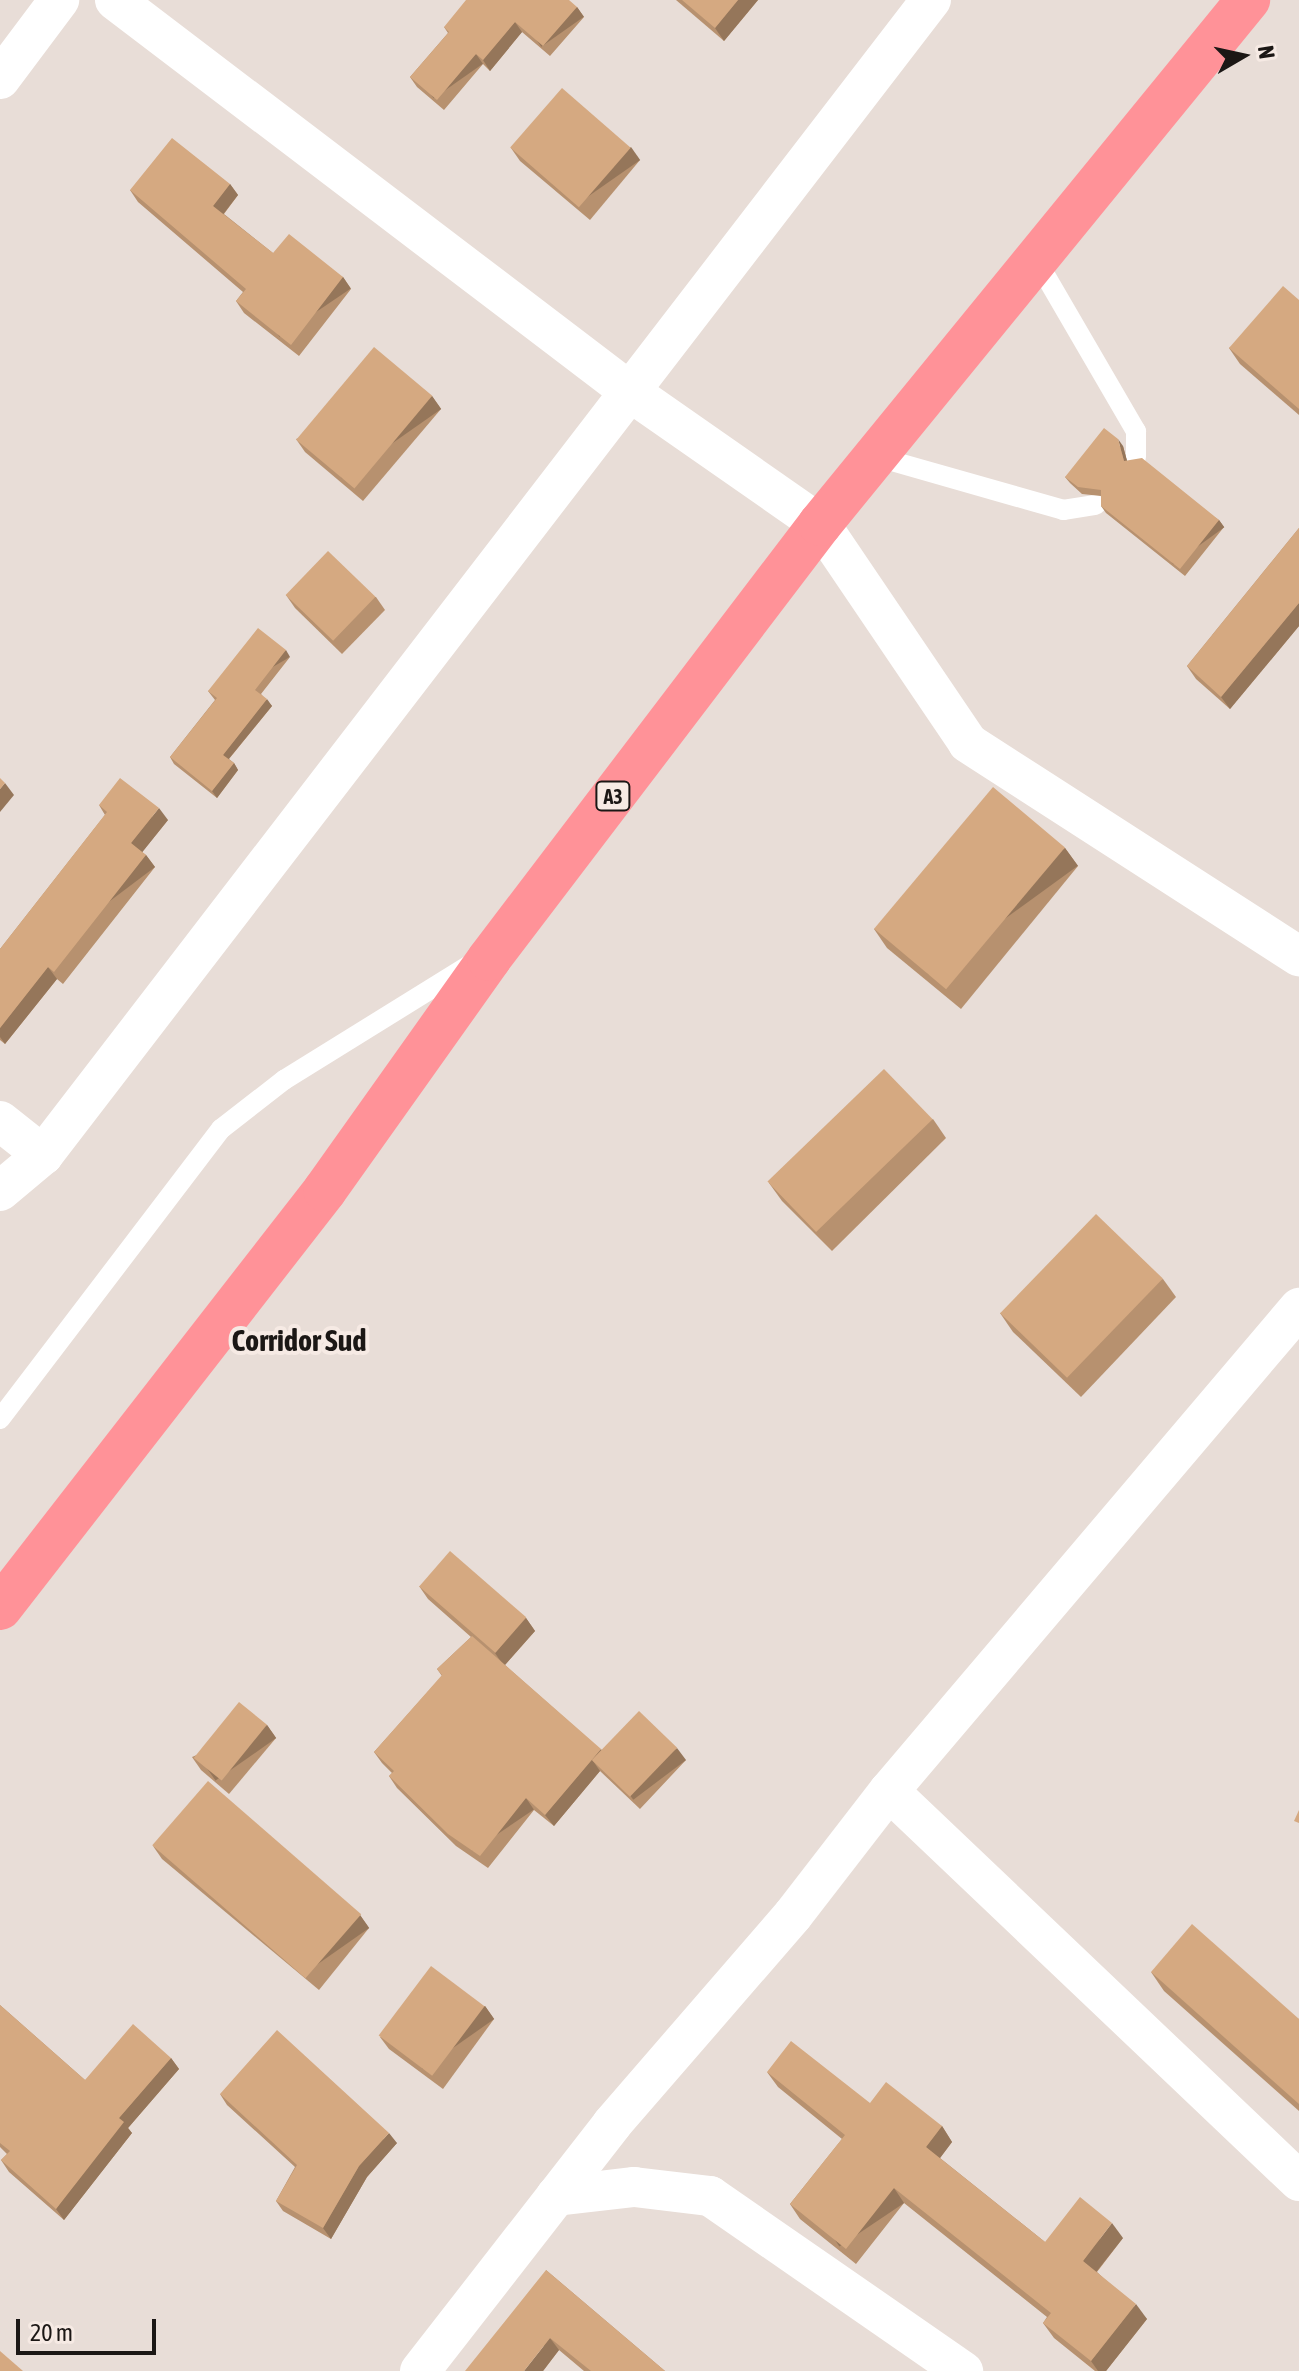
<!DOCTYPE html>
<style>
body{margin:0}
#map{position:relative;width:1299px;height:2371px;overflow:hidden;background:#e8ddd7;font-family:"Asap Condensed",sans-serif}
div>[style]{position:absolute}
.service>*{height:20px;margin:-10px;padding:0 10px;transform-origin:10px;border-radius:10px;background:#fff}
.minor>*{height:40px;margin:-20px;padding:0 20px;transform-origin:20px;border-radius:20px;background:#fff}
.trunk>*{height:44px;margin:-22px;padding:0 22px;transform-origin:22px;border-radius:22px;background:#ff9298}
.wall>*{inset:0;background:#b7916f}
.shaded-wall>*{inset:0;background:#95765a;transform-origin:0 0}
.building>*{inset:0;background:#d5a981;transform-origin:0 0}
span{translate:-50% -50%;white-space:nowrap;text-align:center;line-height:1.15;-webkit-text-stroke:8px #f6eae4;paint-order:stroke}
.shield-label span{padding:2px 6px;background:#f6eae4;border:2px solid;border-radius:6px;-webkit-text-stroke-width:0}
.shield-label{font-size:20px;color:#1b1715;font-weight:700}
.district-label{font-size:30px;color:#1b1715;font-weight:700}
.north{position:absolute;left:1203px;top:16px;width:80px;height:80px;-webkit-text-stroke:6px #f6eae4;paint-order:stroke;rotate:81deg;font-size:22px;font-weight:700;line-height:32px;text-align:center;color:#1b1715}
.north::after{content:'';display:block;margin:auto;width:28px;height:36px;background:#1b1715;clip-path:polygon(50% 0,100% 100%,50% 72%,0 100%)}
.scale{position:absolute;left:16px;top:2319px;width:140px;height:36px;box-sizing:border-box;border:4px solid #1b1715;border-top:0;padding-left:10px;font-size:24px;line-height:28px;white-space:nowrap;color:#1b1715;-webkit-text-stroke:6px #f6eae4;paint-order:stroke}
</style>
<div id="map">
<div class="service">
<div style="left:1034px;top:256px;width:203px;rotate:59.8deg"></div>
<div style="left:1136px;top:431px;width:26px;rotate:90deg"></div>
<div style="left:874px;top:456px;width:197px;rotate:15.9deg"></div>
<div style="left:1063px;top:510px;width:33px;rotate:-9deg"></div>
<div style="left:0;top:1419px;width:365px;rotate:-52.7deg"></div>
<div style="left:221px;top:1129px;width:80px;rotate:-37.9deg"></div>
<div style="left:284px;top:1080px;width:222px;rotate:-31.8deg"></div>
</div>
<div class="minor">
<div style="left:115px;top:0;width:646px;rotate:37.26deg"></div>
<div style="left:629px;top:391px;width:233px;rotate:34.9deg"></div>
<div style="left:820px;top:524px;width:264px;rotate:55.9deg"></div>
<div style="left:968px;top:743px;width:394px;rotate:32.8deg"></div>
<div style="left:0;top:79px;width:99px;rotate:-53.2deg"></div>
<div style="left:0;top:1121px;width:55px;rotate:38.3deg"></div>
<div style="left:43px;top:1155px;width:56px;rotate:140.1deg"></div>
<div style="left:43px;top:1155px;width:1457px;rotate:-52.45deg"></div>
<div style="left:889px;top:1791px;width:566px;rotate:43.57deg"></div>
<div style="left:556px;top:2196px;width:79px;rotate:-6.6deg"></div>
<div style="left:634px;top:2187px;width:77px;rotate:6.8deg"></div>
<div style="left:710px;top:2196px;width:308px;rotate:34.7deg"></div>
<div style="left:420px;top:2371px;width:313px;rotate:-52.1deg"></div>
<div style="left:612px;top:2124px;width:276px;rotate:-49.1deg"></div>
<div style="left:793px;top:1915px;width:157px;rotate:-52.3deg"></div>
<div style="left:889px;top:1791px;width:634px;rotate:-49.67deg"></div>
</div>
<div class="trunk">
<div style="left:0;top:1608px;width:529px;rotate:-52.13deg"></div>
<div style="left:325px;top:1190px;width:283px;rotate:-54.6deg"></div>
<div style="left:489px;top:959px;width:547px;rotate:-52.73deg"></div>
<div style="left:820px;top:524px;width:677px;rotate:-50.76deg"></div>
</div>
<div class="wall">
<div style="clip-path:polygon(676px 0,758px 0,724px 41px)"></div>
<div style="clip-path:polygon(577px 7px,584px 17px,550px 56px,522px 32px,490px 71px,483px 64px,444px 110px,417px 87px,410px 77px,448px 33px,444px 27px)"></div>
<div style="clip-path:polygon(511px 148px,640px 160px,590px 220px,520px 161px)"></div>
<div style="clip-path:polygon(230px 184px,238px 195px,224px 214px,273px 253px,343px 277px,351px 289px,299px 356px,244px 313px,236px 301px,243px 292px,138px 202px,130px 190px)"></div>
<div style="clip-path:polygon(1299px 300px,1299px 415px,1240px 364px,1229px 348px)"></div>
<div style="clip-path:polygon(432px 396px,441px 409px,363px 501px,305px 452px,296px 439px)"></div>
<div style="clip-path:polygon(1123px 446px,1127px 461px,1219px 520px,1224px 527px,1185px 576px,1106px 513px,1101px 506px,1101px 496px,1082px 494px,1070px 483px,1065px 477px)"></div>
<div style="clip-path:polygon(1299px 528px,1299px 626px,1230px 709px,1196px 679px,1187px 666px)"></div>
<div style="clip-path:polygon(286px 595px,376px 597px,385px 610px,342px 654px,295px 608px)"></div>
<div style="clip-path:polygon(290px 657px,261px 694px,272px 706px,229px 759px,234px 763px,238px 770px,217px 798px,174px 764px,170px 757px,215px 700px,208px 691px)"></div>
<div style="clip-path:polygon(99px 805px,168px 820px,142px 852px,146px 855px,155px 867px,63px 984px,57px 979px,5px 1044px,0 1040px,0 949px,105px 815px)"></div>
<div style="clip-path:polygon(1065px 848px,1078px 866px,961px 1009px,887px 948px,874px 929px)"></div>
<div style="clip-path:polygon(933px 1119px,946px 1138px,832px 1251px,782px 1201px,769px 1183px)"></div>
<div style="clip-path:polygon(1163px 1279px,1176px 1297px,1081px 1397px,1013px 1332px,1000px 1313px)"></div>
<div style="clip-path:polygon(419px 1586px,526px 1618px,535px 1631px,505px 1665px,602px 1751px,686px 1760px,640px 1809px,600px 1771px,554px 1826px,534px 1810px,488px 1868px,456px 1846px,397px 1788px,389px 1776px,392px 1773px,382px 1763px,374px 1752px,442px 1676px,437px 1669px,471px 1637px,428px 1599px)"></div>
<div style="clip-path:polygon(267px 1725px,276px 1738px,229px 1794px,201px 1770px,192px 1757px)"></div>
<div style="clip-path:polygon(153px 1846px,360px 1915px,369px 1928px,319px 1990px,162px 1859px)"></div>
<div style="clip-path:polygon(1151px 1972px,1299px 2019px,1299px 2111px,1164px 1991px)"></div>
<div style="clip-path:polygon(0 2005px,85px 2080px,171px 2058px,179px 2069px,128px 2128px,132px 2133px,64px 2220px,9px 2172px,1px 2160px,7px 2154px,0 2147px)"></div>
<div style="clip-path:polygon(485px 2006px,494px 2019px,443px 2089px,389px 2049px,380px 2037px)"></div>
<div style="clip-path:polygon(767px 2072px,942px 2126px,952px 2142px,940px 2158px,1045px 2242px,1123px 2238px,1097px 2272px,1147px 2319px,1106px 2371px,1095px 2371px,1054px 2338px,1043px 2323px,1047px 2317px,904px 2203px,856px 2264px,800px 2219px,790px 2204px,842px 2139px,778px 2087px)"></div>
<div style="clip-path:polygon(220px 2094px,397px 2143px,367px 2177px,331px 2239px,283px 2211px,276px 2201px,295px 2167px,227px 2105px)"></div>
<div style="clip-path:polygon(546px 2270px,665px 2371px,584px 2371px,559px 2350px,543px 2371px)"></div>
</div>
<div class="shaded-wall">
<div style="clip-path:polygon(738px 0,758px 0,724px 41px,715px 28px)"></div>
<div style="left:577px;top:7px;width:12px;height:52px;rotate:55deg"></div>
<div style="clip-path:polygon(515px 22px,522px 32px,490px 71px,483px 60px)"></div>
<div style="left:476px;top:54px;width:12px;height:60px;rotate:55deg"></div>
<div style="left:631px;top:147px;width:16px;height:78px;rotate:55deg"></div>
<div style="clip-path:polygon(230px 184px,238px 195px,221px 217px,213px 206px)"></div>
<div style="left:343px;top:277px;width:14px;height:86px;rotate:56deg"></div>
<div style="left:432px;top:396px;width:16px;height:121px;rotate:55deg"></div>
<div style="clip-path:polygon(1118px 439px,1123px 446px,1129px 468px,1124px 461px)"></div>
<div style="left:1219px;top:520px;width:9px;height:63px;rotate:54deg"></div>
<div style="clip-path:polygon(1299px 603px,1299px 626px,1230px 709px,1221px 697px)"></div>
<div style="left:286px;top:650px;width:8px;height:51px;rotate:60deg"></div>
<div style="clip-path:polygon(267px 699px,272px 706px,227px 761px,223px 755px)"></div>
<div style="clip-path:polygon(234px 763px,238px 770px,217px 798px,212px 791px)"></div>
<div style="clip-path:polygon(5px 783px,14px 795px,0 812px,0 789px)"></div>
<div style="clip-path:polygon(159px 808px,168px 820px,140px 855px,131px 843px)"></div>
<div style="left:1065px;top:848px;width:22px;height:185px;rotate:54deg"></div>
<div style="left:146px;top:855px;width:15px;height:149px;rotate:53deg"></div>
<div style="clip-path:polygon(48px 967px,57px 979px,5px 1044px,0 1037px,0 1028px)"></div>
<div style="clip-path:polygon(526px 1618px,535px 1631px,504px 1666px,495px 1653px)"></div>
<div style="left:267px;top:1725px;width:16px;height:74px;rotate:55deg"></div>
<div style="left:677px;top:1748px;width:15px;height:66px;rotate:53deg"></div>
<div style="clip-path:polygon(601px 1749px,609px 1761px,593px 1761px,600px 1771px,554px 1826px,545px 1815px)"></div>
<div style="left:526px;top:1798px;width:14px;height:74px;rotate:56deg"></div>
<div style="left:360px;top:1915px;width:16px;height:80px;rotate:55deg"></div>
<div style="left:485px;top:2006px;width:16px;height:87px;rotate:55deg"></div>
<div style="clip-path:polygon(171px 2058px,179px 2069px,128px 2128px,132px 2133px,64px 2220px,56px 2209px,119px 2118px)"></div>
<div style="clip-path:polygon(942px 2126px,952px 2142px,937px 2162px,926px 2147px)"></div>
<div style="clip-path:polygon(389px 2133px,397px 2143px,367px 2177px,331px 2239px,323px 2228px,359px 2166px)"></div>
<div style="left:894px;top:2188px;width:18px;height:78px;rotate:56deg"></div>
<div style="clip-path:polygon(1112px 2223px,1123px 2238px,1093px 2276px,1083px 2261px)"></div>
<div style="clip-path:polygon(1136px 2304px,1147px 2319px,1106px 2371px,1098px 2371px,1091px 2361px)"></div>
<div style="clip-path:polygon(550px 2338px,559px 2350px,543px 2371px,524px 2371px)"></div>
</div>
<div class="building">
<div style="clip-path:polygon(466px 0,569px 0,577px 7px,543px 46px,515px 22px,483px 60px,476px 54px,437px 100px,410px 77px,449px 32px,444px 27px)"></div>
<div style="clip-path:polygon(682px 0,738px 0,715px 28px)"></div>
<div style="left:562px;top:88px;width:91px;height:79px;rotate:41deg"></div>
<div style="clip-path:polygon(172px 138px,230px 184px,213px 206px,273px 253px,289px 234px,343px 277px,291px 345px,236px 301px,246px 289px,130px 190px)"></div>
<div style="clip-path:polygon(1283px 286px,1299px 300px,1299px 409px,1229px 348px)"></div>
<div style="left:374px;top:347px;width:76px;height:121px;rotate:40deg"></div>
<div style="clip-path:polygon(1104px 428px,1118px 439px,1124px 461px,1142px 458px,1219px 520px,1180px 569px,1101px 506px,1101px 490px,1078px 487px,1065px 477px)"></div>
<div style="clip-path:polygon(1299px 528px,1299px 603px,1221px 697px,1187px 666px)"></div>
<div style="left:328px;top:551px;width:66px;height:61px;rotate:44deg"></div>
<div style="clip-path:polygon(258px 628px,286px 650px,255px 690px,267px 699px,223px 755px,234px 763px,212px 791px,170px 757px,217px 698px,208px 691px)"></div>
<div style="clip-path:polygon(0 778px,5px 783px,0 789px)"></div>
<div style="clip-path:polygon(120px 778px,159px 808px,131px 843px,146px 855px,54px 972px,48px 967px,0 1028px,0 949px,107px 812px,99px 805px)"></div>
<div style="left:993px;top:787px;width:94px;height:185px;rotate:40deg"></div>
<div style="left:884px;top:1069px;width:70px;height:162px;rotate:46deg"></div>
<div style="left:1096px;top:1214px;width:93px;height:138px;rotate:44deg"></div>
<div style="left:450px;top:1551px;width:101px;height:47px;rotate:41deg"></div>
<div style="clip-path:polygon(472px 1636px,601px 1749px,545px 1815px,526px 1798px,480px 1856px,448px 1834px,389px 1776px,394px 1771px,374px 1752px,442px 1675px,437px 1669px)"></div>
<div style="left:239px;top:1702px;width:36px;height:72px;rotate:39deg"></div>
<div style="left:639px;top:1711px;width:53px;height:68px;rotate:44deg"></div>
<div style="left:208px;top:1781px;width:203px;height:85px;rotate:41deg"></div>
<div style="clip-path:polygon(1299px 1810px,1299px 1823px,1294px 1821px)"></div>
<div style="clip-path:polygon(1192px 1924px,1299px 2019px,1299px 2104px,1151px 1972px)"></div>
<div style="left:431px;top:1966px;width:67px;height:87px;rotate:37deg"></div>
<div style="clip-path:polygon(0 2005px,85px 2080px,133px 2024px,171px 2058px,119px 2118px,124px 2122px,56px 2209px,1px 2160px,10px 2151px,0 2143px)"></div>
<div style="clip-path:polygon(277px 2030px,389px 2133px,359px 2166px,323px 2228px,276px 2201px,297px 2165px,220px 2094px)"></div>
<div style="clip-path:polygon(791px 2041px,870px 2103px,886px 2082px,942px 2126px,926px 2147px,1045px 2242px,1080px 2197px,1112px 2223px,1083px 2261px,1136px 2304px,1091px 2361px,1043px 2323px,1051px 2313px,894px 2188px,846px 2249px,790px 2204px,845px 2135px,767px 2072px)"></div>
<div style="clip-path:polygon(546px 2270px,665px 2371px,591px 2371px,550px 2338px,524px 2371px,465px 2371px)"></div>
<div style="clip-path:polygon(0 2351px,23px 2371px,0 2371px)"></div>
</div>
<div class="shield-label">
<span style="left:613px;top:796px">A3</span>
</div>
<div class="district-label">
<span style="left:299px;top:1340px">Corridor Sud</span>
</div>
<div class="north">N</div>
<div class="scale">20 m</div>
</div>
